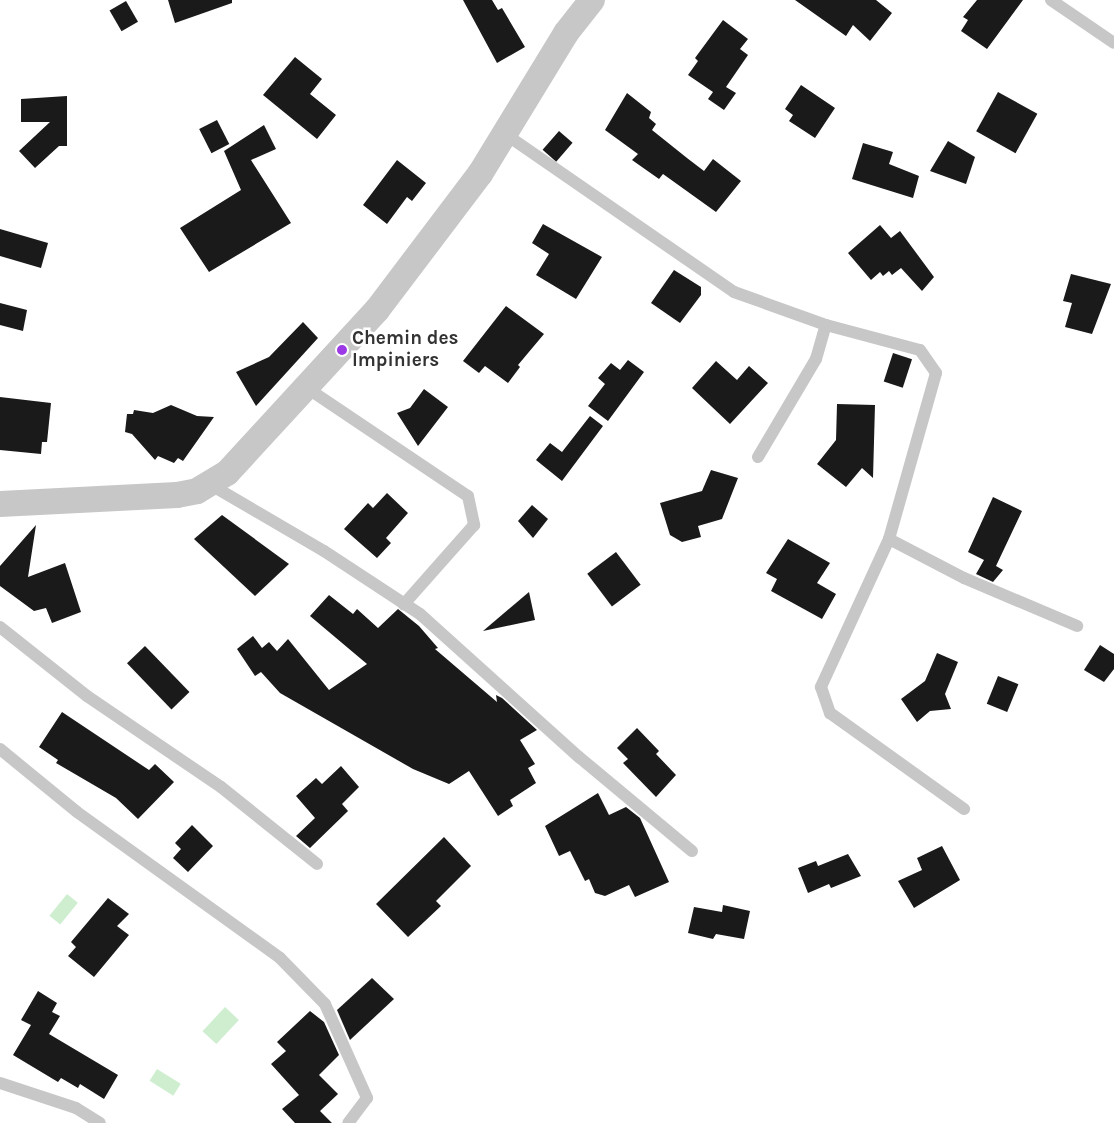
<!DOCTYPE html>
<style>
body{margin:0}
#map{position:relative;width:1114px;height:1123px;overflow:hidden;background:#fff;font-family:Karla,sans-serif}
div>[style]{position:absolute}
.water>*{inset:0;background:#cfeed0;transform-origin:0 0}
.building>*{inset:0;background:#1a1a1a;transform-origin:0 0}
.lane>*{height:12px;margin:-6px;padding:0 6px;transform-origin:6px;border-radius:6px;background:#c7c7c7}
.street>*{height:26px;margin:-13px;padding:0 13px;transform-origin:13px;border-radius:13px;background:#c7c7c7}
.dots>*{width:14px;height:14px;translate:-50% -50%;box-sizing:border-box;border:2px solid #fff;border-radius:50%}
span{translate:-50% -50%;white-space:nowrap;text-align:center;line-height:1.15;-webkit-text-stroke:5px #fff;paint-order:stroke}
.poi-label{font-size:19px;color:#333;font-weight:700}
.left{translate:0 -50%;text-align:left}
</style>
<div id="map">
<div class="water">
<div style="left:67px;top:894px;width:14px;height:28px;rotate:39deg"></div>
<div style="left:225px;top:1007px;width:19px;height:33px;rotate:43deg"></div>
<div style="left:157px;top:1069px;width:28px;height:14px;rotate:32deg"></div>
</div>
<div class="building">
<div style="clip-path:polygon(168px 0,232px 0,232px 3px,175px 23px)"></div>
<div style="clip-path:polygon(463px 0,492px 0,498px 10px,502px 8px,525px 47px,497px 63px)"></div>
<div style="clip-path:polygon(795px 0,876px 0,892px 13px,870px 41px,853px 25px,846px 36px)"></div>
<div style="clip-path:polygon(977px 0,1023px 0,987px 49px,961px 31px,968px 20px,963px 17px)"></div>
<div style="left:126px;top:1px;width:24px;height:19px;rotate:60deg"></div>
<div style="clip-path:polygon(723px 20px,748px 39px,740px 49px,748px 55px,726px 87px,736px 93px,724px 110px,708px 99px,713px 92px,688px 75px,698px 61px,695px 58px)"></div>
<div style="clip-path:polygon(295px 57px,322px 79px,310px 94px,336px 115px,317px 139px,263px 95px)"></div>
<div style="clip-path:polygon(801px 85px,835px 108px,815px 138px,789px 121px,793px 115px,785px 109px)"></div>
<div style="left:998px;top:92px;width:45px;height:45px;rotate:29deg"></div>
<div style="clip-path:polygon(627px 93px,651px 112px,649px 118px,656px 124px,652px 130px,687px 158px,704px 171px,713px 159px,741px 181px,716px 212px,663px 174px,659px 179px,632px 160px,638px 154px,605px 130px)"></div>
<div style="clip-path:polygon(67px 96px,67px 146px,59px 146px,35px 168px,19px 151px,50px 122px,21px 122px,21px 99px)"></div>
<div style="left:217px;top:120px;width:27px;height:20px;rotate:63deg"></div>
<div style="clip-path:polygon(264px 125px,276px 149px,251px 160px,291px 223px,209px 272px,180px 228px,241px 190px,224px 151px)"></div>
<div style="left:559px;top:131px;width:18px;height:25px;rotate:41deg"></div>
<div style="clip-path:polygon(948px 141px,975px 157px,966px 184px,930px 171px)"></div>
<div style="clip-path:polygon(863px 143px,893px 152px,889px 164px,919px 176px,913px 198px,852px 179px)"></div>
<div style="clip-path:polygon(397px 160px,426px 183px,412px 201px,407px 197px,387px 224px,363px 205px)"></div>
<div style="clip-path:polygon(543px 224px,602px 257px,576px 299px,536px 275px,549px 254px,532px 243px)"></div>
<div style="clip-path:polygon(880px 225px,891px 238px,900px 231px,934px 277px,922px 291px,901px 268px,892px 275px,889px 271px,883px 276px,880px 272px,871px 280px,848px 253px)"></div>
<div style="clip-path:polygon(0 229px,48px 243px,41px 268px,0 256px)"></div>
<div style="clip-path:polygon(674px 270px,701px 287px,701px 295px,680px 323px,651px 303px)"></div>
<div style="clip-path:polygon(1071px 274px,1111px 284px,1092px 334px,1065px 327px,1072px 303px,1063px 301px)"></div>
<div style="clip-path:polygon(0 303px,27px 310px,23px 331px,0 325px)"></div>
<div style="clip-path:polygon(506px 306px,544px 334px,518px 365px,520px 367px,508px 383px,485px 366px,479px 373px,463px 361px)"></div>
<div style="clip-path:polygon(303px 322px,318px 338px,256px 406px,236px 372px,269px 357px)"></div>
<div style="left:893px;top:353px;width:20px;height:30px;rotate:18deg"></div>
<div style="clip-path:polygon(628px 360px,644px 372px,608px 421px,588px 406px,605px 384px,598px 378px,611px 363px,620px 370px)"></div>
<div style="clip-path:polygon(716px 361px,737px 380px,749px 366px,768px 383px,730px 424px,692px 388px)"></div>
<div style="clip-path:polygon(424px 389px,448px 407px,418px 446px,397px 413px,410px 408px)"></div>
<div style="clip-path:polygon(0 397px,51px 403px,47px 442px,42px 442px,41px 454px,0 450px)"></div>
<div style="clip-path:polygon(837px 404px,875px 405px,873px 478px,862px 468px,846px 487px,817px 464px,836px 440px)"></div>
<div style="clip-path:polygon(171px 405px,197px 416px,214px 417px,183px 461px,178px 458px,174px 463px,158px 456px,155px 460px,132px 434px,125px 432px,127px 414px,133px 414px,134px 410px,153px 413px)"></div>
<div style="clip-path:polygon(590px 416px,603px 426px,562px 481px,536px 460px,550px 443px,562px 452px)"></div>
<div style="clip-path:polygon(711px 470px,738px 478px,722px 519px,698px 526px,701px 537px,682px 542px,670px 535px,660px 503px,702px 491px)"></div>
<div style="clip-path:polygon(387px 493px,408px 513px,386px 538px,391px 543px,377px 558px,344px 529px,368px 503px,373px 508px)"></div>
<div style="clip-path:polygon(993px 497px,1022px 511px,996px 566px,1003px 570px,993px 582px,976px 574px,984px 560px,968px 552px)"></div>
<div style="clip-path:polygon(532px 505px,548px 519px,533px 538px,518px 521px)"></div>
<div style="clip-path:polygon(222px 515px,289px 564px,255px 596px,194px 539px)"></div>
<div style="clip-path:polygon(36px 525px,28px 577px,65px 563px,81px 612px,52px 623px,46px 608px,34px 611px,0 586px,0 566px)"></div>
<div style="clip-path:polygon(788px 539px,830px 563px,817px 583px,836px 594px,822px 619px,771px 591px,777px 579px,766px 573px)"></div>
<div style="left:616px;top:552px;width:41px;height:36px;rotate:53deg"></div>
<div style="clip-path:polygon(529px 592px,535px 620px,483px 631px)"></div>
<div style="clip-path:polygon(329px 595px,353px 614px,357px 609px,378px 628px,398px 609px,419px 626px,438px 648px,435px 649px,497px 702px,496px 695px,502px 698px,537px 730px,520px 740px,535px 764px,528px 768px,536px 783px,510px 800px,513px 806px,498px 816px,469px 771px,449px 784px,413px 769px,280px 693px,261px 672px,255px 676px,237px 649px,253px 636px,262px 648px,269px 642px,277px 651px,288px 639px,329px 690px,367px 664px,310px 616px)"></div>
<div style="clip-path:polygon(1100px 645px,1114px 654px,1114px 669px,1104px 682px,1084px 670px)"></div>
<div style="left:145px;top:646px;width:64px;height:25px;rotate:46deg"></div>
<div style="clip-path:polygon(937px 653px,958px 662px,945px 694px,951px 709px,930px 711px,917px 722px,901px 699px,925px 681px)"></div>
<div style="left:998px;top:676px;width:22px;height:30px;rotate:22deg"></div>
<div style="clip-path:polygon(62px 712px,149px 770px,155px 764px,174px 782px,138px 819px,116px 798px,56px 763px,58px 760px,39px 747px)"></div>
<div style="clip-path:polygon(637px 728px,659px 751px,656px 754px,676px 775px,656px 797px,623px 763px,628px 759px,617px 748px)"></div>
<div style="clip-path:polygon(341px 766px,359px 787px,342px 804px,348px 811px,310px 848px,296px 836px,315px 818px,296px 796px,316px 778px,322px 784px)"></div>
<div style="clip-path:polygon(598px 793px,609px 815px,626px 807px,640px 818px,669px 882px,635px 897px,629px 885px,605px 896px,595px 893px,589px 879px,585px 881px,570px 851px,559px 856px,545px 826px)"></div>
<div style="clip-path:polygon(192px 825px,213px 846px,188px 872px,173px 858px,181px 849px,175px 843px)"></div>
<div style="clip-path:polygon(444px 837px,471px 866px,436px 901px,441px 906px,408px 937px,376px 904px)"></div>
<div style="clip-path:polygon(942px 846px,960px 880px,914px 908px,898px 881px,922px 870px,917px 858px)"></div>
<div style="clip-path:polygon(848px 854px,861px 876px,831px 888px,829px 884px,808px 893px,798px 868px,816px 861px,818px 866px)"></div>
<div style="clip-path:polygon(108px 898px,129px 914px,117px 926px,129px 935px,94px 977px,68px 956px,76px 947px,71px 942px)"></div>
<div style="clip-path:polygon(723px 905px,750px 911px,744px 939px,716px 934px,713px 939px,688px 933px,694px 907px,722px 912px)"></div>
<div style="clip-path:polygon(372px 978px,394px 999px,350px 1040px,337px 1010px)"></div>
<div style="clip-path:polygon(38px 991px,57px 1003px,52px 1012px,60px 1016px,49px 1034px,118px 1075px,104px 1099px,80px 1084px,78px 1088px,61px 1078px,58px 1082px,13px 1055px,31px 1025px,21px 1020px)"></div>
<div style="clip-path:polygon(310px 1011px,324px 1022px,339px 1055px,319px 1075px,338px 1094px,320px 1111px,332px 1123px,295px 1123px,282px 1109px,299px 1095px,271px 1064px,286px 1051px,277px 1042px)"></div>
</div>
<div class="lane">
<div style="left:1051px;top:0;width:76px;rotate:34.3deg"></div>
<div style="left:505px;top:134px;width:278px;rotate:34.6deg"></div>
<div style="left:734px;top:292px;width:98px;rotate:19.7deg"></div>
<div style="left:826px;top:325px;width:97px;rotate:14.9deg"></div>
<div style="left:920px;top:350px;width:28px;rotate:55deg"></div>
<div style="left:936px;top:373px;width:173px;rotate:105.8deg"></div>
<div style="left:889px;top:539px;width:163px;rotate:114.7deg"></div>
<div style="left:821px;top:687px;width:28px;rotate:71deg"></div>
<div style="left:830px;top:713px;width:165px;rotate:35.6deg"></div>
<div style="left:307px;top:388px;width:194px;rotate:33.9deg"></div>
<div style="left:468px;top:496px;width:30px;rotate:78deg"></div>
<div style="left:474px;top:525px;width:106px;rotate:131.5deg"></div>
<div style="left:758px;top:457px;width:114px;rotate:-59.4deg"></div>
<div style="left:816px;top:359px;width:35px;rotate:-74deg"></div>
<div style="left:211px;top:485px;width:131px;rotate:30.3deg"></div>
<div style="left:324px;top:551px;width:115px;rotate:33.3deg"></div>
<div style="left:420px;top:614px;width:214px;rotate:42deg"></div>
<div style="left:579px;top:757px;width:147px;rotate:39.8deg"></div>
<div style="left:889px;top:539px;width:85px;rotate:27.5deg"></div>
<div style="left:964px;top:578px;width:123px;rotate:23deg"></div>
<div style="left:0;top:627px;width:111px;rotate:38.4deg"></div>
<div style="left:87px;top:696px;width:162px;rotate:34.2deg"></div>
<div style="left:221px;top:787px;width:123px;rotate:38.7deg"></div>
<div style="left:0;top:749px;width:99px;rotate:39.3deg"></div>
<div style="left:77px;top:812px;width:250px;rotate:35.7deg"></div>
<div style="left:280px;top:958px;width:64px;rotate:45.6deg"></div>
<div style="left:325px;top:1004px;width:103px;rotate:65.9deg"></div>
<div style="left:367px;top:1098px;width:31px;rotate:127deg"></div>
<div style="left:0;top:1083px;width:80px;rotate:18.2deg"></div>
<div style="left:76px;top:1108px;width:28px;rotate:32deg"></div>
</div>
<div class="street">
<div style="left:0;top:504px;width:177px;rotate:-2.9deg"></div>
<div style="left:177px;top:495px;width:20px;rotate:-11deg"></div>
<div style="left:197px;top:491px;width:35px;rotate:-31deg"></div>
<div style="left:227px;top:473px;width:222px;rotate:-47.4deg"></div>
<div style="left:377px;top:310px;width:171px;rotate:-52.9deg"></div>
<div style="left:480px;top:174px;width:165px;rotate:-58.6deg"></div>
<div style="left:566px;top:33px;width:42px;rotate:-51.8deg"></div>
</div>
<div class="dots">
<div style="left:342px;top:350px;background:#9b39e6"></div>
</div>
<div class="poi-label">
<span class="left" style="left:352px;top:350px">Chemin des<br>Impiniers</span>
</div>
</div>
